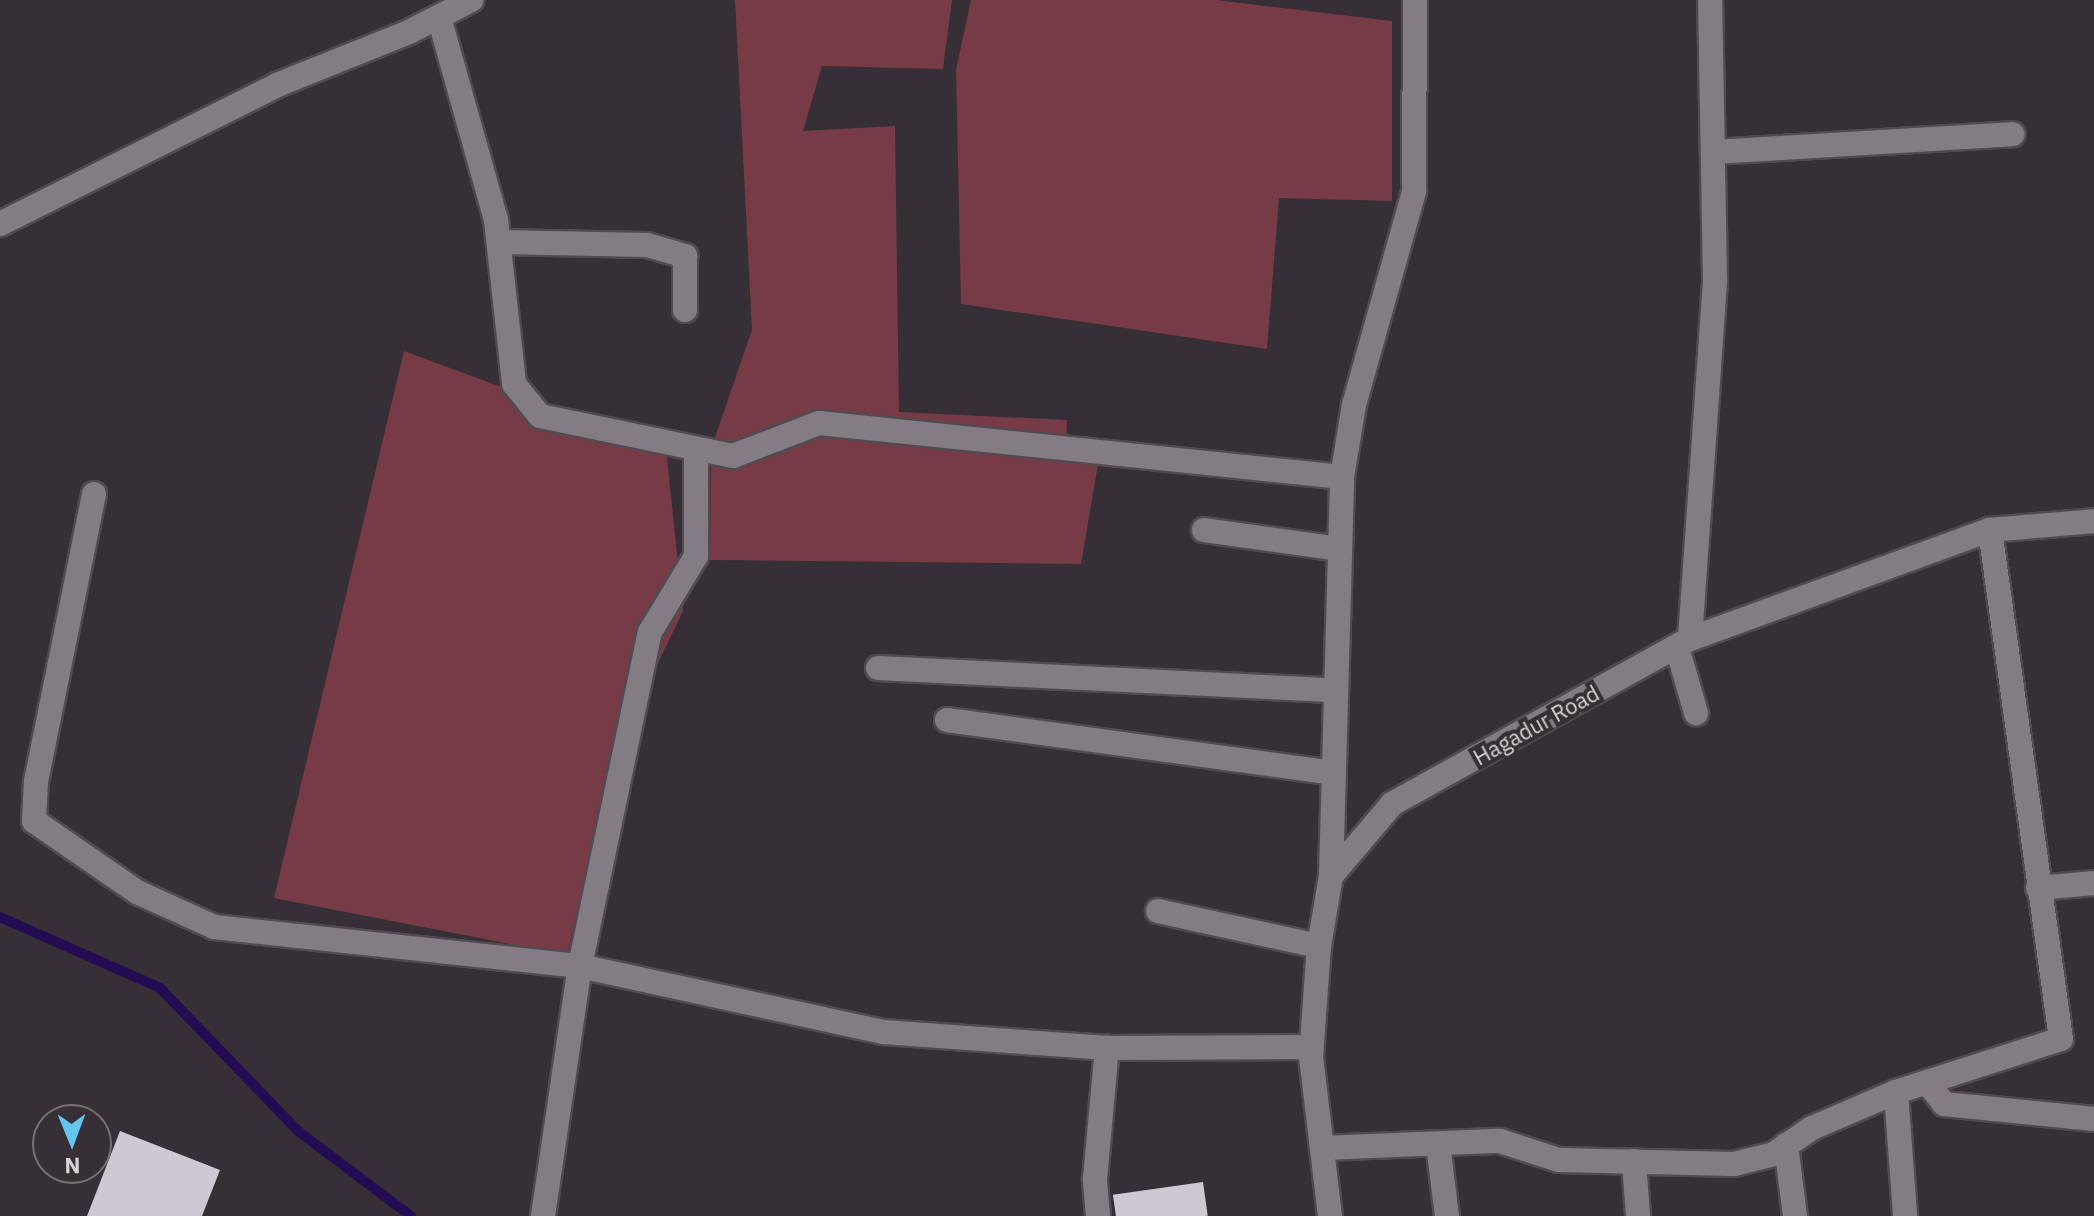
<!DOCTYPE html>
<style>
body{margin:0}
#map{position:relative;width:2094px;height:1216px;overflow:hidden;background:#362f35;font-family:"IBM Plex Sans",sans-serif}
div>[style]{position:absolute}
.green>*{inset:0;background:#763b46}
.stream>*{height:10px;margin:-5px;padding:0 5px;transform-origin:5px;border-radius:5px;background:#230c54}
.building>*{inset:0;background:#cdc8d2;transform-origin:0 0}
.roads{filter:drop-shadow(2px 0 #514b51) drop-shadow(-2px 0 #514b51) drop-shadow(0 2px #514b51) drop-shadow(0 -2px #514b51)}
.minor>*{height:24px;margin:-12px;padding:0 12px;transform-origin:12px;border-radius:12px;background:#847c83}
span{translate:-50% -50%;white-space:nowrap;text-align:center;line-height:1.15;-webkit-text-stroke:8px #362f35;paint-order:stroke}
.street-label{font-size:22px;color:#d6d2d5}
.north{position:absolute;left:32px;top:1104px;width:80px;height:80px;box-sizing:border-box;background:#362f35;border:2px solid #767075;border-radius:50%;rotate:179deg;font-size:22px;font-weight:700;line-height:32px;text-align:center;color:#d6d2d5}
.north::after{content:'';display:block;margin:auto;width:28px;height:36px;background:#65c5ee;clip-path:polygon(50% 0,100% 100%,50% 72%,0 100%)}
</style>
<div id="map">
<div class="green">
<div style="clip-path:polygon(735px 0,952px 0,943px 69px,822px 66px,803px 131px,895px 126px,899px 412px,1067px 420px,1066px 457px,1099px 458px,1081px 564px,710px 560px,711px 449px,752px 330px)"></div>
<div style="clip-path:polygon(971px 0,1216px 0,1392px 21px,1392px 201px,1279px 198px,1267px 349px,961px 304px,956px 70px)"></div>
<div style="clip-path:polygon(404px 351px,666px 448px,683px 611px,614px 755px,567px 955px,274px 898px)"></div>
</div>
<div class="stream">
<div style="left:0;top:917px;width:175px;rotate:23.9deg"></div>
<div style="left:160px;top:988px;width:199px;rotate:46deg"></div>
<div style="left:298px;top:1131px;width:141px;rotate:37deg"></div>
</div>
<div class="building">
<div style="clip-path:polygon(120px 1131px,220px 1170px,202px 1216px,87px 1216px)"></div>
<div style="left:1203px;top:1182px;width:34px;height:91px;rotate:82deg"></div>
</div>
<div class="roads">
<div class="minor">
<div style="left:439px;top:17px;width:211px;rotate:74.3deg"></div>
<div style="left:496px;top:220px;width:165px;rotate:83.7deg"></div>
<div style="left:514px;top:384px;width:41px;rotate:50.9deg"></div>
<div style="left:540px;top:416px;width:197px;rotate:11.7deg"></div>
<div style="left:733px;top:456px;width:92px;rotate:-21deg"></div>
<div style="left:819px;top:423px;width:526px;rotate:5.89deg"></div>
<div style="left:1713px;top:152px;width:300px;rotate:-3.4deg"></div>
<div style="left:0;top:224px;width:310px;rotate:-26.6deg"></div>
<div style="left:277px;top:85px;width:144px;rotate:-21.9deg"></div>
<div style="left:411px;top:31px;width:68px;rotate:-27.3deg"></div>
<div style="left:499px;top:242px;width:148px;rotate:1.2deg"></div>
<div style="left:647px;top:245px;width:40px;rotate:16deg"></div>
<div style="left:685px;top:256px;width:54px;rotate:90deg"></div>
<div style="left:94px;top:494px;width:293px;rotate:101.4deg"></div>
<div style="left:36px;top:781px;width:40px;rotate:92.9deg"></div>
<div style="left:34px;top:821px;width:125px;rotate:34.6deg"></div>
<div style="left:137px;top:892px;width:85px;rotate:24.4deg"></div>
<div style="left:214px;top:927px;width:368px;rotate:6.1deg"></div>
<div style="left:580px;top:966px;width:310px;rotate:12.3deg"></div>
<div style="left:883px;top:1032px;width:225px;rotate:4.1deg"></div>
<div style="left:1107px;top:1048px;width:204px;rotate:-0.3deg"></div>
<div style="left:1204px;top:530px;width:137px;rotate:8deg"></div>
<div style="left:1690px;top:639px;width:360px;rotate:-86deg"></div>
<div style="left:1715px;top:280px;width:280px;rotate:-91deg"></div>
<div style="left:1677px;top:647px;width:69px;rotate:73.9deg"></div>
<div style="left:878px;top:668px;width:458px;rotate:2.8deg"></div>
<div style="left:947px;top:720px;width:390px;rotate:7.8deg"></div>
<div style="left:1331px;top:876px;width:399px;rotate:-88.4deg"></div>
<div style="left:1342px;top:477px;width:73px;rotate:-80.5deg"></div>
<div style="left:1354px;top:405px;width:222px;rotate:-74.3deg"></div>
<div style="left:1414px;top:191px;width:191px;rotate:-89.7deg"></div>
<div style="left:2038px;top:888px;width:56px;rotate:-5.1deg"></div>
<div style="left:1158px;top:911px;width:165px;rotate:12.3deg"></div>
<div style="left:1927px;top:1082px;width:28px;rotate:52deg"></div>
<div style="left:1944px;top:1104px;width:151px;rotate:5.7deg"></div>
<div style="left:1896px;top:1092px;width:124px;rotate:85.8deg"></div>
<div style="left:1438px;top:1144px;width:73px;rotate:82.9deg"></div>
<div style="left:1786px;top:1145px;width:72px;rotate:82.8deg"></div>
<div style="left:1322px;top:1148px;width:178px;rotate:-2.3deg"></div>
<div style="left:1500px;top:1141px;width:62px;rotate:17.9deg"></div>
<div style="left:1559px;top:1160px;width:175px;rotate:1.3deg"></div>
<div style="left:1734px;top:1164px;width:41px;rotate:-14deg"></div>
<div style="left:1774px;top:1154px;width:46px;rotate:-34.4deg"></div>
<div style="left:1812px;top:1128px;width:91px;rotate:-23.2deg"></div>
<div style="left:1896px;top:1092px;width:173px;rotate:-17.8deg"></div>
<div style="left:2061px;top:1039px;width:514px;rotate:-97.94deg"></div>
<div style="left:1634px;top:1161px;width:55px;rotate:85.8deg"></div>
<div style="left:543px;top:1216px;width:253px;rotate:-81.6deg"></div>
<div style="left:580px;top:966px;width:341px;rotate:-78.2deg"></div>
<div style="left:650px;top:632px;width:89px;rotate:-58.8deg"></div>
<div style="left:696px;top:556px;width:106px;rotate:-90deg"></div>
<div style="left:1098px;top:1216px;width:37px;rotate:-95deg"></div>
<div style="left:1095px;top:1179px;width:132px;rotate:-84.8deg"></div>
<div style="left:1330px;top:1216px;width:160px;rotate:-96.8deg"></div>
<div style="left:1311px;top:1057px;width:111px;rotate:-85.9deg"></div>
<div style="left:1319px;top:946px;width:71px;rotate:-80.3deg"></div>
<div style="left:1331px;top:876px;width:94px;rotate:-49.7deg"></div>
<div style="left:1392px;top:804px;width:341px;rotate:-29deg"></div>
<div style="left:1690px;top:639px;width:319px;rotate:-20deg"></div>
<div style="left:1990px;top:530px;width:104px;rotate:-4.9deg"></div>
</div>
</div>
<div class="street-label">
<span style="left:1536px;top:725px;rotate:-29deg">Hagadur Road</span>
</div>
<div class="north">N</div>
</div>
